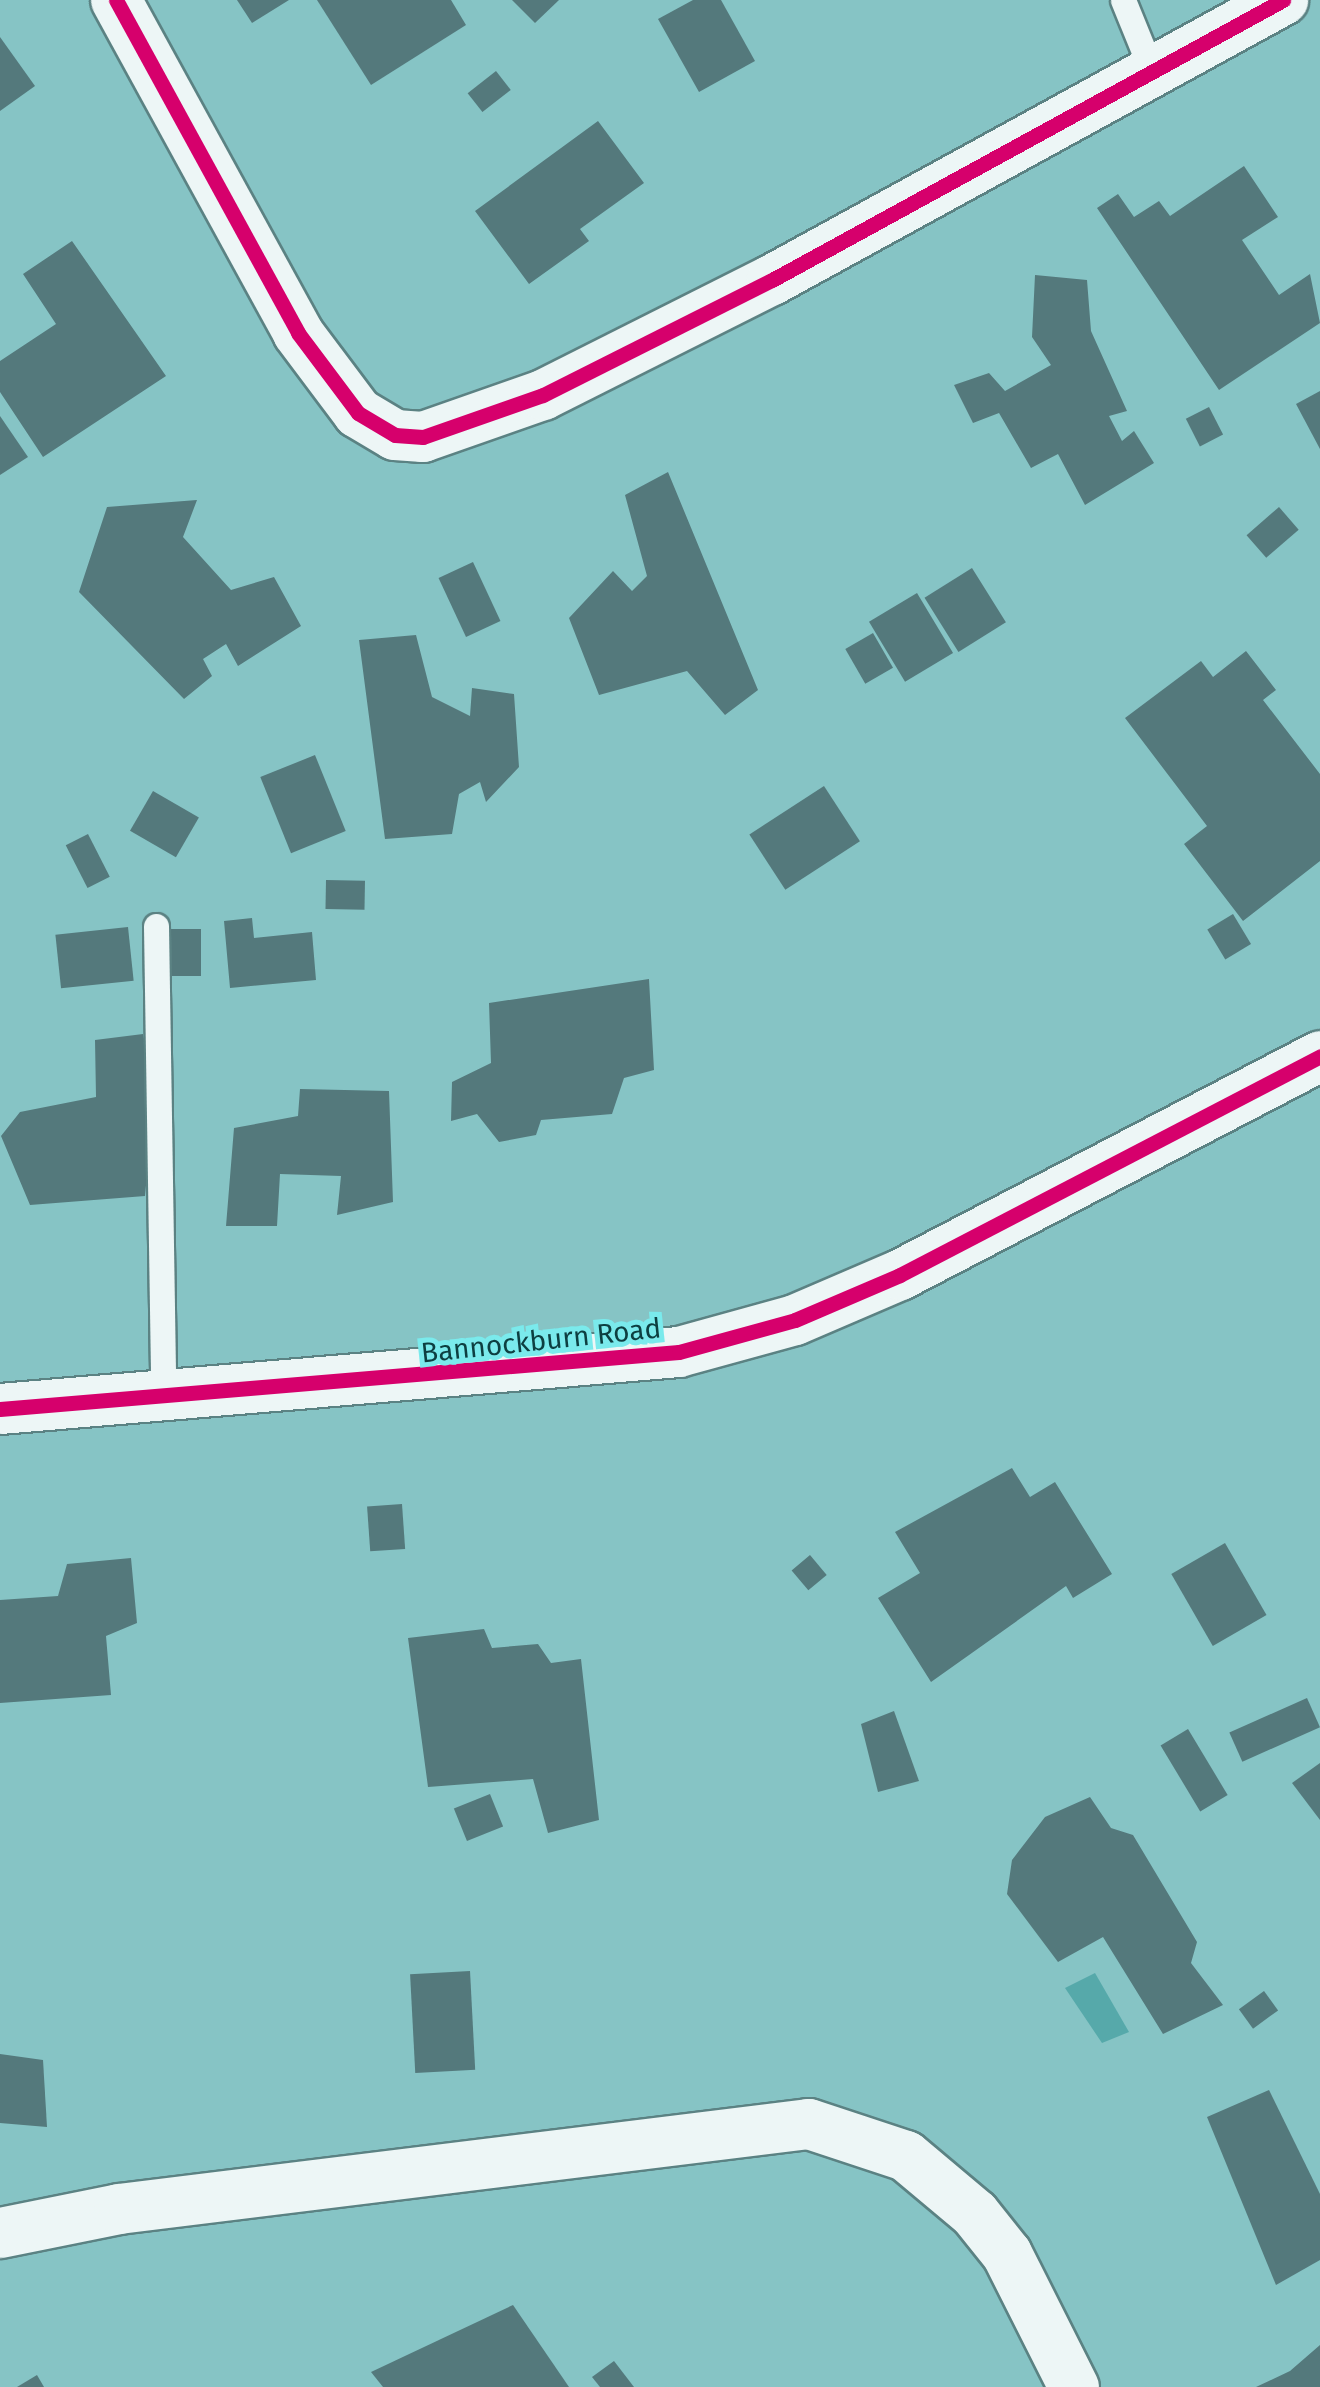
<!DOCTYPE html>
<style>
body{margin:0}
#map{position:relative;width:1320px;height:2387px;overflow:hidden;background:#86c4c5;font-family:"Fira Sans",sans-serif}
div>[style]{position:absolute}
.water>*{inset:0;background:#56a9aa}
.building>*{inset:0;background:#54797c;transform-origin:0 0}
.roads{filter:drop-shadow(2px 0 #5b8283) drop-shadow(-2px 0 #5b8283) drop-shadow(0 2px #5b8283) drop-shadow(0 -2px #5b8283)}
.lane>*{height:25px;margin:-12.5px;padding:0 12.5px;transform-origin:12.5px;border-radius:12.5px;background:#edf6f6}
.street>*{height:50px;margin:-25px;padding:0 25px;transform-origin:25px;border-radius:25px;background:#edf6f6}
.cycleway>*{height:15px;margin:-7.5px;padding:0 7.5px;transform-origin:7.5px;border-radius:7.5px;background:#d6006c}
span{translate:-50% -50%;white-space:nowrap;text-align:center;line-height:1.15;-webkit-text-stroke:10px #7aeaec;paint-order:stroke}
.street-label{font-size:28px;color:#0d3f41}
</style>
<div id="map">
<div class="water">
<div style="clip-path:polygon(1095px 1973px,1129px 2032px,1102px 2043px,1065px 1988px)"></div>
</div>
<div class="building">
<div style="clip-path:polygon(237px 0,289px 0,252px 23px)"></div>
<div style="clip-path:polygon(317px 0,451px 0,466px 25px,371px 85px)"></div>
<div style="clip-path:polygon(512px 0,559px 0,535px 23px)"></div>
<div style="clip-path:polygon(693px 0,721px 0,755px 61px,699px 92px,658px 19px)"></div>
<div style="clip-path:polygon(0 37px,35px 86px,0 111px)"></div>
<div style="left:496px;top:71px;width:24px;height:36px;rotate:52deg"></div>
<div style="clip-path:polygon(598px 121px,644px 183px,580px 229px,589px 241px,529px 284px,475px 211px)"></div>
<div style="clip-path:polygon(1244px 166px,1278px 217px,1242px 240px,1279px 295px,1310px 274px,1320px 323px,1219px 390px,1097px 208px,1118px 194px,1134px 217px,1159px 201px,1170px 216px)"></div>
<div style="clip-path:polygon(72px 241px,166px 376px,43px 457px,0 392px,0 361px,56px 324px,23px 274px)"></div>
<div style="clip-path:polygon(1035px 275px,1087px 280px,1091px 331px,1127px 411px,1109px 416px,1122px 441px,1134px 431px,1154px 463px,1085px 505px,1058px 454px,1031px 468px,999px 413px,973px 423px,954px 385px,989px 373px,1005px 391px,1051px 365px,1032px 337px)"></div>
<div style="clip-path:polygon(1320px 391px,1320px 449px,1296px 404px)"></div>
<div style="left:1209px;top:407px;width:31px;height:26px;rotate:63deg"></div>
<div style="clip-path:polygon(0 416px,28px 457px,0 475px)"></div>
<div style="clip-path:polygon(668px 472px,758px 690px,725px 715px,687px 671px,599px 695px,569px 618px,613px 571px,632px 591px,647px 576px,625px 495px)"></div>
<div style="clip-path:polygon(197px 500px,183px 537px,231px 590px,274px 577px,301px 626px,238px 666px,226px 644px,203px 659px,212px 676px,184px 699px,79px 592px,107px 507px)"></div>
<div style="left:1279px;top:507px;width:30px;height:43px;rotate:49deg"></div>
<div style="left:473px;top:562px;width:65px;height:38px;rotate:65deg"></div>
<div style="left:972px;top:568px;width:64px;height:56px;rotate:58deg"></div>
<div style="left:917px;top:593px;width:70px;height:56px;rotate:59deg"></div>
<div style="left:873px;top:633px;width:40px;height:32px;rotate:60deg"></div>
<div style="clip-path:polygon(416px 635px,432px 697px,470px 716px,472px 688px,514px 694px,519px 767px,486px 802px,480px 782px,459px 794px,452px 834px,385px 839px,359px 640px)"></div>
<div style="clip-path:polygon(1246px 651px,1276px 690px,1263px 700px,1320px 774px,1320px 861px,1243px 921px,1184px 844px,1207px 826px,1125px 718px,1201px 661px,1213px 677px)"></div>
<div style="left:315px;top:755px;width:82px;height:59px;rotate:68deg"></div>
<div style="left:824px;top:786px;width:66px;height:89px;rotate:57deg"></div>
<div style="left:153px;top:791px;width:53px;height:46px;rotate:30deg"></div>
<div style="left:88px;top:834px;width:48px;height:25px;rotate:63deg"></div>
<div style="left:326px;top:880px;width:39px;height:29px;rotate:1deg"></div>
<div style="left:1233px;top:914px;width:35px;height:30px;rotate:59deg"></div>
<div style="clip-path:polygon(252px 918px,254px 938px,312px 932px,316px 980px,230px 988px,224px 921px)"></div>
<div style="left:128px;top:927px;width:54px;height:73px;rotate:84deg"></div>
<div style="left:171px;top:929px;width:30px;height:47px"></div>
<div style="clip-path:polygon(649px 979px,654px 1070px,624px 1078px,612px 1114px,541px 1120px,536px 1135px,499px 1142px,477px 1114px,451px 1121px,452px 1082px,491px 1063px,489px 1003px)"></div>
<div style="clip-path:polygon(143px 1034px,155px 1090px,145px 1196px,30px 1205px,1px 1136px,20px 1112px,96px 1097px,95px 1040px)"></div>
<div style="clip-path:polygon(300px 1089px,389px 1091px,393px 1202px,337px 1215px,341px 1176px,280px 1174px,277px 1226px,226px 1226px,234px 1128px,298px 1116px)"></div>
<div style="clip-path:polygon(1012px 1468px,1030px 1497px,1055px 1482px,1112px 1574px,1073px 1598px,1066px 1586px,931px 1682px,878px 1598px,920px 1573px,895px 1532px)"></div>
<div style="left:402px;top:1504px;width:45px;height:35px;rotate:86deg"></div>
<div style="left:1225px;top:1543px;width:83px;height:62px;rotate:60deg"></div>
<div style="left:810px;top:1555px;width:26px;height:24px;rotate:50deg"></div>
<div style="clip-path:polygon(131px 1558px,137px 1623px,106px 1636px,111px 1695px,0 1703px,0 1600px,58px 1596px,67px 1564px)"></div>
<div style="clip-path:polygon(484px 1629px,492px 1648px,538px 1644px,551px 1663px,581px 1659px,599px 1820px,548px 1833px,533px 1779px,428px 1787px,408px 1638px)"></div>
<div style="left:1307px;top:1698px;width:32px;height:85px;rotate:66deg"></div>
<div style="clip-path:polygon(894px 1711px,919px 1781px,878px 1792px,861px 1724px)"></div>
<div style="left:1188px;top:1729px;width:77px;height:32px;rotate:59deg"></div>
<div style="clip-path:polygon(1320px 1763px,1320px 1820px,1292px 1783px)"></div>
<div style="left:490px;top:1794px;width:35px;height:39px;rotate:68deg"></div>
<div style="clip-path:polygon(1090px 1797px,1111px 1828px,1133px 1835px,1197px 1942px,1191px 1963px,1223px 2005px,1163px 2034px,1103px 1937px,1058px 1962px,1007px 1894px,1012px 1860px,1045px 1817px)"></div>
<div style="left:470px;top:1971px;width:99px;height:60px;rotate:87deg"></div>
<div style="left:1264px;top:1991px;width:24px;height:31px;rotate:54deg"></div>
<div style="clip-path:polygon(0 2054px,43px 2060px,47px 2127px,0 2123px)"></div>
<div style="clip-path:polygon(1269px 2090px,1320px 2194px,1320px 2260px,1276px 2285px,1207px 2117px)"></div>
<div style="clip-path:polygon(513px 2305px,569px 2387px,383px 2387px,371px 2372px)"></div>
<div style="clip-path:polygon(1320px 2345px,1320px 2387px,1256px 2387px,1290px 2371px)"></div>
<div style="clip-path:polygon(614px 2361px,634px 2387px,600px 2387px,592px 2377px)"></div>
<div style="clip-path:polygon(37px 2375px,44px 2387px,17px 2387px)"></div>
</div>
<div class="roads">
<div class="lane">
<div style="left:1123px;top:0;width:74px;rotate:67.9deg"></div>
<div style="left:156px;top:926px;width:470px;rotate:89.1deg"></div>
</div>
<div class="street">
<div style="left:116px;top:0;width:379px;rotate:61.3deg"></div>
<div style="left:298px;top:333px;width:100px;rotate:53.1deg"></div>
<div style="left:358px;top:413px;width:43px;rotate:30.7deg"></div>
<div style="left:395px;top:435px;width:28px;rotate:4deg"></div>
<div style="left:423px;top:437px;width:127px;rotate:-19.3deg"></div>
<div style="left:543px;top:395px;width:256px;rotate:-26.7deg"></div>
<div style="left:772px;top:280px;width:583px;rotate:-28.72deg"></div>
<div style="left:0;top:1409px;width:681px;rotate:-4.8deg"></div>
<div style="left:679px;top:1352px;width:120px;rotate:-15.4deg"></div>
<div style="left:795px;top:1320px;width:114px;rotate:-23.2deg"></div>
<div style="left:900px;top:1275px;width:474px;rotate:-27.5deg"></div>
<div style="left:0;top:2233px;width:121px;rotate:-11.4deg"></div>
<div style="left:119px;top:2209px;width:695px;rotate:-7.02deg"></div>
<div style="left:809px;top:2124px;width:102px;rotate:18.3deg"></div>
<div style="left:906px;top:2156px;width:90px;rotate:40deg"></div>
<div style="left:975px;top:2214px;width:51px;rotate:51.3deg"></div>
<div style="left:1007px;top:2254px;width:149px;rotate:63.3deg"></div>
</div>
</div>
<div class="cycleway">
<div style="left:116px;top:0;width:379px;rotate:61.3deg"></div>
<div style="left:298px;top:333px;width:100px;rotate:53.1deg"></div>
<div style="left:358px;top:413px;width:43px;rotate:30.7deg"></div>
<div style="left:395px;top:435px;width:28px;rotate:4deg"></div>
<div style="left:423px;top:437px;width:127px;rotate:-19.3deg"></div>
<div style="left:543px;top:395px;width:256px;rotate:-26.7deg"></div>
<div style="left:772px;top:280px;width:583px;rotate:-28.72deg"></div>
<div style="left:0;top:1409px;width:681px;rotate:-4.8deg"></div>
<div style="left:679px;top:1352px;width:120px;rotate:-15.4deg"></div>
<div style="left:795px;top:1320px;width:114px;rotate:-23.2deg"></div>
<div style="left:900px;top:1275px;width:474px;rotate:-27.5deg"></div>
</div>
<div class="street-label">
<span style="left:541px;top:1341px;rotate:-6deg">Bannockburn Road</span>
</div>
</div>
